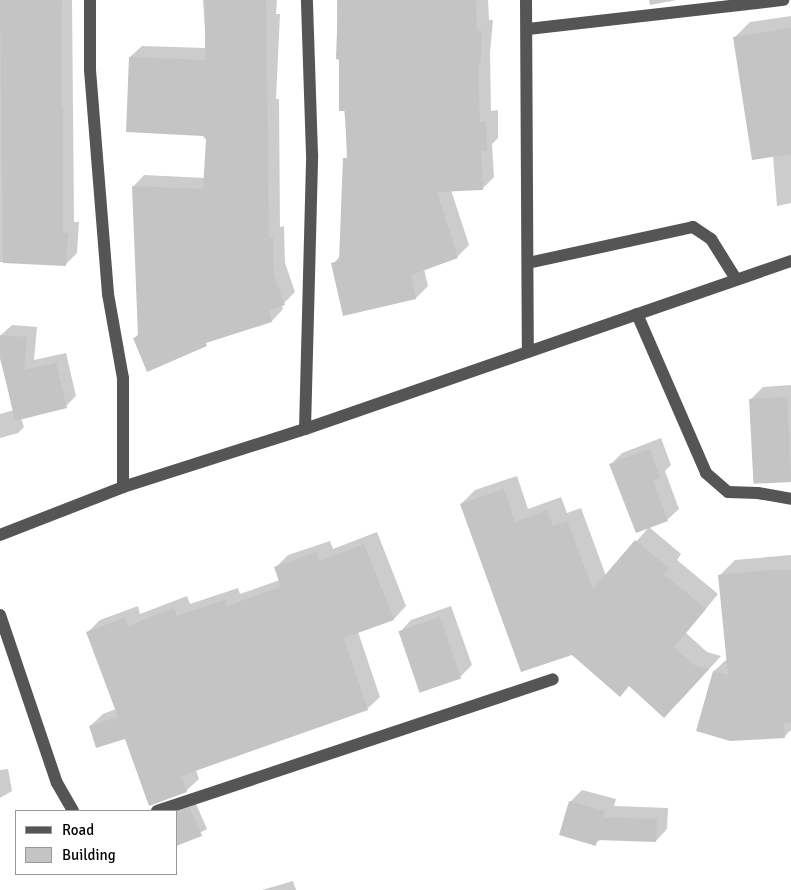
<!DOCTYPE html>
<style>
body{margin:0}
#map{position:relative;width:791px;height:890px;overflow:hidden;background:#fff;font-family:Signika,sans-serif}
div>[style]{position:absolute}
.shadow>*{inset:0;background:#0003}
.building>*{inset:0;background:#c4c4c4;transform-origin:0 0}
.minor>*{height:12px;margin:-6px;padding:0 6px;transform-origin:6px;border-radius:6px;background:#555}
span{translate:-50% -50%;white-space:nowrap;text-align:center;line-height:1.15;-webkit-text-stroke:5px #fff;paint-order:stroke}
.legend{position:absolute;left:15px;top:810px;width:162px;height:65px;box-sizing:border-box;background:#fff;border:1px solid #999;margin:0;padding:6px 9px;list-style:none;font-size:15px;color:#000}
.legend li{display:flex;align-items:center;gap:10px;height:25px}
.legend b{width:25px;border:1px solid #999}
</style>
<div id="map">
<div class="shadow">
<div style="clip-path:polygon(0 0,72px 0,74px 222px,79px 222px,77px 253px,66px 264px,0 262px)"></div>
<div style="clip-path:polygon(203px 0,277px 0,276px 14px,280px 14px,276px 99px,279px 99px,280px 227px,284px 226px,285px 263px,295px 292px,282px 305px,283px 309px,272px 321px,211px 340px,148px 370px,134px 339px,139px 333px,133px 187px,144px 175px,205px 178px,207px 139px,130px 57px,142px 46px,206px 48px)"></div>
<div style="clip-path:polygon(337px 0,488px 0,489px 20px,493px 20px,490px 53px,491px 111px,498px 110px,498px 138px,492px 144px,494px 177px,482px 189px,451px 190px,469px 245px,457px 257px,424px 269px,428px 286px,416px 298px,344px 314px,333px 264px,341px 255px,345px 159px,348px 156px,340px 58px,337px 58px)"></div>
<div style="clip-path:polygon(649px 0,677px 0,650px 5px)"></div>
<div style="clip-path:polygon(791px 16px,791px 203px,777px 206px,773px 156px,734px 38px,750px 22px)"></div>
<div style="clip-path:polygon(12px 325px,37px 327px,34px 360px,66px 353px,76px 396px,66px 406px,21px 418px,24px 427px,18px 433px,0 438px,0 414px,14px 410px,0 359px,1px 335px)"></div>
<div style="clip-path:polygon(791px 385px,791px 480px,755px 482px,750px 400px,763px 387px)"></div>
<div style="clip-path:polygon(661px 438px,671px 465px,665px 471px,679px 509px,667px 520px,611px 464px,622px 453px)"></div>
<div style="clip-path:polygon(517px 476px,528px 509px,561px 497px,567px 513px,581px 508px,606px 576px,649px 527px,681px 554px,677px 560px,718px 594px,686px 633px,707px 652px,721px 656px,678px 703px,461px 504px,475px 490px)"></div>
<div style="clip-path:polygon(377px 532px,406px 606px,394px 619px,358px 632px,380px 697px,367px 709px,196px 770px,199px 779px,186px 791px,126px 737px,90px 726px,103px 714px,116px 709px,88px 632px,100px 620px,138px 606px,140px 614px,187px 596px,190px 604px,238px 588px,240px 594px,280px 580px,275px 568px,288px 555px,330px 541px,333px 549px)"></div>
<div style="clip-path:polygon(791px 555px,791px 730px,784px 737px,697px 730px,714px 671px,728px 658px,719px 576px,735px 560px)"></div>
<div style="clip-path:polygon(451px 606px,472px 665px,460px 677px,400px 632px,411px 620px)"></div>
<div style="clip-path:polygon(8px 769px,12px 791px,0 798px,0 770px)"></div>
<div style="clip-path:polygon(582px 790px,616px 799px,614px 806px,668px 808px,667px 829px,656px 841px,601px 839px,595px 844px,570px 802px)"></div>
<div style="clip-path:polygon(196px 804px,207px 829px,176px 845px,176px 811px,172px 811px)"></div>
<div style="clip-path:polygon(293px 881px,296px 890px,262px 890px)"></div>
</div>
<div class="building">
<div style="clip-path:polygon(0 0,62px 0,61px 107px,63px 107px,63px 233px,68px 233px,66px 266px,3px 263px)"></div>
<div style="clip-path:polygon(205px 0,266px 0,269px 238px,273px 237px,274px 275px,285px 305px,269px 310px,272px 322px,206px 343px,207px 346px,147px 372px,133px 338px,138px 336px,132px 186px,203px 189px,206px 140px,203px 136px,126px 132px,129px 57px,205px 60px)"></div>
<div style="clip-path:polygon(338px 0,476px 0,477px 31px,482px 31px,481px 63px,478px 63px,480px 122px,486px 122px,487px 151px,481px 151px,483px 190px,437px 192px,458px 258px,411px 275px,416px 299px,343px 316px,331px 263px,339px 261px,343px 158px,347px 158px,345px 111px,339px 111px,339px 60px,336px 59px)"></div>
<div style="clip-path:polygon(791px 28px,791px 154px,752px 160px,733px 37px)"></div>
<div style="clip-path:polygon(0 335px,27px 337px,24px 370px,56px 363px,67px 408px,15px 421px,0 356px)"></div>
<div style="left:787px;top:397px;width:85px;height:38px;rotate:87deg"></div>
<div style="clip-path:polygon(650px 449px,660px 478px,653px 481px,668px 521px,636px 533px,609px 464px)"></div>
<div style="clip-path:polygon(504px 489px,515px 522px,547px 510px,553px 526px,567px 521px,593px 589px,635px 540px,669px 568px,664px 574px,706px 609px,674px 647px,694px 665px,709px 669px,664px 718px,629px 686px,620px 697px,572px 655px,521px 672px,460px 504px)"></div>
<div style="clip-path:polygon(364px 544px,394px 620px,344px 638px,368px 710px,181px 776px,187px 792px,149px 806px,125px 739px,96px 748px,89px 726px,118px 717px,86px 632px,125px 618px,128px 626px,174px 608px,177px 616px,225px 600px,227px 606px,281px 587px,274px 567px,317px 552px,320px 561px)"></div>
<div style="clip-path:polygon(770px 570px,791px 570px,791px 722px,784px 723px,785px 738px,730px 741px,696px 731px,713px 671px,728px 675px,718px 575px)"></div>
<div style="left:440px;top:617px;width:65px;height:44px;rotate:71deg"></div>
<div style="clip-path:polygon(569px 801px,605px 811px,604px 817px,657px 819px,656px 842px,597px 840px,596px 846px,559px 835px)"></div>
<div style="clip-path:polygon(190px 808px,202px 836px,176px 846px,176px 813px)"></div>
</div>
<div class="minor">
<div style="left:90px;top:0;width:70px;rotate:90deg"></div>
<div style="left:90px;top:70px;width:225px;rotate:85.4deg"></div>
<div style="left:108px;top:294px;width:85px;rotate:79.9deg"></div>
<div style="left:123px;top:378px;width:109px;rotate:90deg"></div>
<div style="left:526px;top:0;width:352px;rotate:89.7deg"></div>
<div style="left:528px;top:29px;width:257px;rotate:-6.5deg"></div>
<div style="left:528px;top:263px;width:169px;rotate:-12.3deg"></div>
<div style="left:693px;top:227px;width:22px;rotate:34deg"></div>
<div style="left:711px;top:239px;width:47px;rotate:58deg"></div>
<div style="left:637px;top:314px;width:173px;rotate:66.5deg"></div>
<div style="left:706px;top:473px;width:29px;rotate:41deg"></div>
<div style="left:728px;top:492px;width:30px;rotate:2deg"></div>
<div style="left:758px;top:493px;width:34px;rotate:10deg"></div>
<div style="left:305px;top:429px;width:275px;rotate:-88.5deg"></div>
<div style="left:312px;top:154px;width:154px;rotate:-91.9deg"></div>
<div style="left:0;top:535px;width:132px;rotate:-21.3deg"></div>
<div style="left:123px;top:487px;width:191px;rotate:-17.7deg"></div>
<div style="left:305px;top:429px;width:514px;rotate:-19.07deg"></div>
<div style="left:0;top:615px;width:177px;rotate:71.3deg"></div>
<div style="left:57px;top:783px;width:32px;rotate:60deg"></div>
<div style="left:157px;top:811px;width:417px;rotate:-18.4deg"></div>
</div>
<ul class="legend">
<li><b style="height:6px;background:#555"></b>Road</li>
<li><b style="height:14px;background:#c4c4c4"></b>Building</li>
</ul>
</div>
